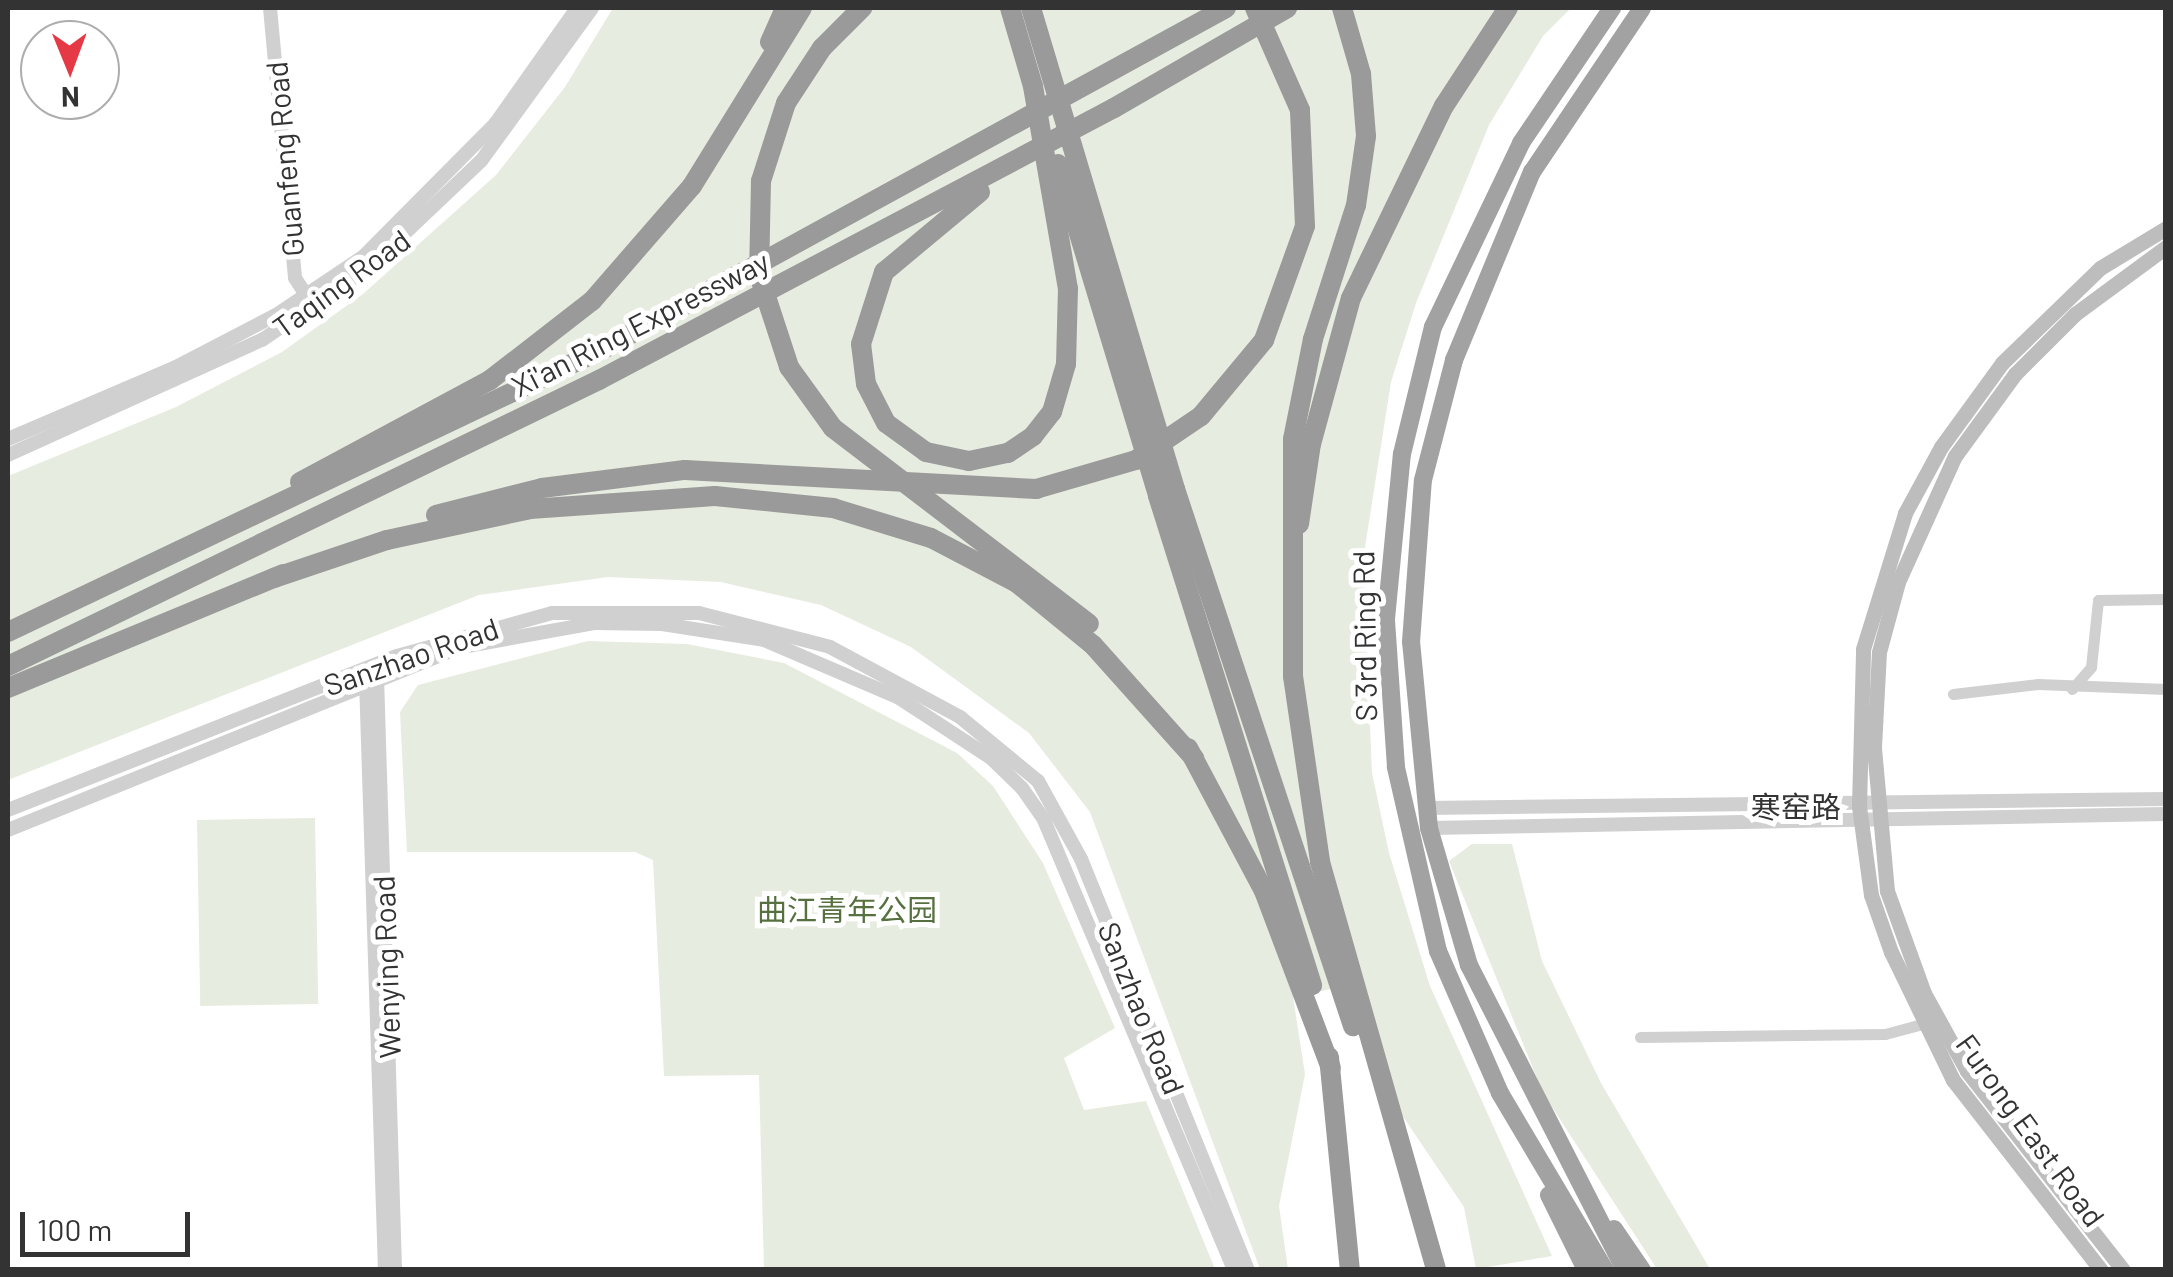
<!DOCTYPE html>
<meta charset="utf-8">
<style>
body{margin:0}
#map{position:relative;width:2173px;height:1277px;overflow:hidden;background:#fff;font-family:Barlow,"Noto Sans SC",sans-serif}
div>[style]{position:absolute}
.green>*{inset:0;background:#e6ecdf;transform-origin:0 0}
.minor>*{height:11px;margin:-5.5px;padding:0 5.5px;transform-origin:5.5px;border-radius:5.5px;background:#d0d0d0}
.tertiary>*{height:14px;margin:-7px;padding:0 7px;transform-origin:7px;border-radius:7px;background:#d0d0d0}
.secondary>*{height:15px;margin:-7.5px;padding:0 7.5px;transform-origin:7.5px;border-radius:7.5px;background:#bdbdbd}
.trunk>*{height:18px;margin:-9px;padding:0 9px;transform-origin:9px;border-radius:9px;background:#a2a2a2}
.motorway>*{height:20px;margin:-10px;padding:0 10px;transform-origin:10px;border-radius:10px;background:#9a9a9a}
.motorway-bridge>*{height:20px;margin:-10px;padding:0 10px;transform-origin:10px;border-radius:10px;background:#9a9a9a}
span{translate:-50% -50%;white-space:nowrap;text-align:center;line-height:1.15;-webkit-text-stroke:10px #fff;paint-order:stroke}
.street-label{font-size:30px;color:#333}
.park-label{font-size:30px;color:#56703f}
.frame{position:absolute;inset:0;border:10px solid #333;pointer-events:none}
.north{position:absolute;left:20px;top:20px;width:100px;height:100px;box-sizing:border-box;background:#fff;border:2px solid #adadad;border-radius:50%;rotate:179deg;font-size:28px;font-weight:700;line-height:40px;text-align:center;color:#333}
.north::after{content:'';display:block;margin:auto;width:35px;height:45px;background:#e63946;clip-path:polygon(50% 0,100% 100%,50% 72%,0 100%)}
.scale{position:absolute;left:20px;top:1212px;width:170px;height:45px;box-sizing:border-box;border:5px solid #333;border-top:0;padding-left:12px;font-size:30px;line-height:35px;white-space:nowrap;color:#333;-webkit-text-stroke:8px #fff;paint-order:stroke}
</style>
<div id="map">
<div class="green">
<div style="clip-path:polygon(613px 8px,1571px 8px,1543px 36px,1489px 125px,1416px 303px,1391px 382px,1363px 560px,1372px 773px,1389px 853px,1430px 986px,1552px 1256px,1476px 1269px,1464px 1207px,1400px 1112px,1359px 983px,1293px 997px,1305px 1074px,1279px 1206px,1288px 1269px,1260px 1269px,1090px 812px,1029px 733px,911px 647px,821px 605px,721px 582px,608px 577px,479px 595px,8px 780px,8px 476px,176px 407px,282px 352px,363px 294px,496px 175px,565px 87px)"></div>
<div style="clip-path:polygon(588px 641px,687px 644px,784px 663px,957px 753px,993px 786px,1043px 863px,1115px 1028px,1064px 1058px,1084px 1110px,1146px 1101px,1215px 1269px,764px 1269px,759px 1075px,664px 1076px,653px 860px,635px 852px,407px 852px,400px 712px,418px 685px)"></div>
<div style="left:315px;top:818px;width:186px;height:118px;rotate:89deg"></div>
<div style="clip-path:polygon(1472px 844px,1512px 844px,1542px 961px,1601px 1083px,1710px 1269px,1657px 1269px,1543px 1093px,1449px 861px)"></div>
</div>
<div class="minor">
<div style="left:2072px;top:689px;width:29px;rotate:-49deg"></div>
<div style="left:2091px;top:667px;width:67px;rotate:-84deg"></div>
<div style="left:2098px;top:600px;width:68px;rotate:-0.8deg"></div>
<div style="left:1953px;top:694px;width:86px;rotate:-6.7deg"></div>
<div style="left:2038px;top:684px;width:128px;rotate:2.2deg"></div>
<div style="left:1640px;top:1037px;width:245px;rotate:-0.7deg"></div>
<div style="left:1885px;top:1034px;width:38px;rotate:-15deg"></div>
</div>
<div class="tertiary">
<div style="left:270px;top:8px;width:271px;rotate:84.7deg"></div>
<div style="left:295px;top:278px;width:27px;rotate:57deg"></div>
<div style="left:8px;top:439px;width:183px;rotate:-23.2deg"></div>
<div style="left:176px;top:367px;width:113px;rotate:-27.5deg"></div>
<div style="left:276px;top:315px;width:106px;rotate:-33.8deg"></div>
<div style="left:364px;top:256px;width:186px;rotate:-45.2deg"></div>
<div style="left:495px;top:124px;width:142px;rotate:-54.7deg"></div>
<div style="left:8px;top:455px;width:279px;rotate:-24.4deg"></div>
<div style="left:262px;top:340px;width:127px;rotate:-34.1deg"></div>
<div style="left:367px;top:269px;width:157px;rotate:-43.5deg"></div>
<div style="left:481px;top:161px;width:189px;rotate:-54deg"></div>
<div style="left:377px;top:676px;width:594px;rotate:88.26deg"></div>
<div style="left:366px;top:680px;width:590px;rotate:88.16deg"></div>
<div style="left:1426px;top:808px;width:740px;rotate:-0.7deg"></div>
<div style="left:8px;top:810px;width:418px;rotate:-21.6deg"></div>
<div style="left:397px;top:656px;width:161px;rotate:-15.5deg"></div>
<div style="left:552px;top:613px;width:147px"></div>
<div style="left:699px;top:613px;width:135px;rotate:14.5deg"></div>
<div style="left:830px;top:647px;width:148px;rotate:28.3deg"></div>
<div style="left:960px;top:717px;width:101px;rotate:39.4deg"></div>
<div style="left:1038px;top:781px;width:89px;rotate:61.1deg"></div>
<div style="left:1081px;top:859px;width:444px;rotate:67.9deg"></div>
<div style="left:1429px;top:828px;width:737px;rotate:-1.09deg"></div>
<div style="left:8px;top:830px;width:489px;rotate:-22deg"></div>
<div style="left:462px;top:647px;width:134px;rotate:-10.3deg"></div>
<div style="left:594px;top:623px;width:68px;rotate:0.8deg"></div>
<div style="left:662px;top:624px;width:103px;rotate:8.9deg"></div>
<div style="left:764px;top:640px;width:147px;rotate:23.2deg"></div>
<div style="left:899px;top:698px;width:110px;rotate:33.1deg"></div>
<div style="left:991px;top:758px;width:43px;rotate:44.1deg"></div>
<div style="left:1022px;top:788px;width:39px;rotate:55deg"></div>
<div style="left:1044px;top:820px;width:488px;rotate:67.1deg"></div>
</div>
<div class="secondary">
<div style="left:2101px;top:1270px;width:241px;rotate:-127.9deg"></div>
<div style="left:1953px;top:1080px;width:142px;rotate:-115.8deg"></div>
<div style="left:1891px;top:952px;width:60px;rotate:-109.3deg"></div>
<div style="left:1871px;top:895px;width:90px;rotate:-97.7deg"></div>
<div style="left:1859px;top:806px;width:157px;rotate:-88.5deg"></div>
<div style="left:1863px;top:649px;width:142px;rotate:-72.8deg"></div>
<div style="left:1905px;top:513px;width:75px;rotate:-61.4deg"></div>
<div style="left:1941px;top:447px;width:104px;rotate:-54deg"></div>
<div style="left:2002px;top:363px;width:136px;rotate:-44.1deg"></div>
<div style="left:2100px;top:268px;width:77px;rotate:-31.2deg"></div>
<div style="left:2123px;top:1270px;width:253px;rotate:-128.1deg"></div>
<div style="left:1967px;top:1071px;width:89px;rotate:-118.9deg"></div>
<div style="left:1924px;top:993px;width:109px;rotate:-109.9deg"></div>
<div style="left:1887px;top:891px;width:145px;rotate:-95.2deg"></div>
<div style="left:1874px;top:747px;width:95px;rotate:-87deg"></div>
<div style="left:1879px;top:652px;width:73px;rotate:-74.8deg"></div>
<div style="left:1898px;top:582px;width:138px;rotate:-65.7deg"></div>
<div style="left:1955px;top:456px;width:102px;rotate:-53.8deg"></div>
<div style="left:2015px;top:374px;width:85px;rotate:-45deg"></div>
<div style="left:2075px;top:314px;width:113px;rotate:-36.4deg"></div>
</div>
<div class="trunk">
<div style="left:1549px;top:1195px;width:84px;rotate:63.7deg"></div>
<div style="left:1614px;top:1229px;width:50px;rotate:55.7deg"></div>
<div style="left:1605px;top:1270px;width:206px;rotate:-120.7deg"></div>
<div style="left:1500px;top:1093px;width:155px;rotate:-113.6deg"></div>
<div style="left:1438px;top:951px;width:189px;rotate:-102.9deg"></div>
<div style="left:1396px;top:767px;width:148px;rotate:-93.9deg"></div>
<div style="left:1386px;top:619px;width:166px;rotate:-84.5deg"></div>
<div style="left:1402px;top:454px;width:131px;rotate:-76.3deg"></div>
<div style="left:1433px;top:327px;width:204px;rotate:-64.4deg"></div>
<div style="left:1521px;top:143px;width:163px;rotate:-56deg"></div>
<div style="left:1625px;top:1270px;width:343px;rotate:-117.1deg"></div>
<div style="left:1469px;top:965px;width:143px;rotate:-106.3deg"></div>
<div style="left:1429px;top:828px;width:187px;rotate:-95.5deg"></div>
<div style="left:1411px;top:642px;width:162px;rotate:-85.8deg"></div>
<div style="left:1423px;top:480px;width:124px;rotate:-75.5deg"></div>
<div style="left:1454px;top:360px;width:204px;rotate:-67.5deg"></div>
<div style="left:1532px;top:172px;width:197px;rotate:-56.1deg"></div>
</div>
<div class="motorway">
<div style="left:1010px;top:8px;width:81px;rotate:73.6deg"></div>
<div style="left:1342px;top:8px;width:69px;rotate:73.9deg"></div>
<div style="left:1361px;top:74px;width:62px;rotate:85.4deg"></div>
<div style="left:1366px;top:136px;width:70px;rotate:98.2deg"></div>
<div style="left:1356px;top:205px;width:141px;rotate:107.8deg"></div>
<div style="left:1313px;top:339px;width:102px;rotate:101.3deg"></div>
<div style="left:1293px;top:439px;width:237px;rotate:90deg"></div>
<div style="left:1293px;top:676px;width:188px;rotate:81.7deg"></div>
<div style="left:1320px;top:862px;width:424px;rotate:74.1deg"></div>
<div style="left:770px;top:42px;width:37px;rotate:-66deg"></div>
<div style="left:786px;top:103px;width:66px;rotate:-56.8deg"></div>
<div style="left:822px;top:48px;width:57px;rotate:-45deg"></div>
<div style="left:833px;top:428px;width:322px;rotate:37.4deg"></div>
<div style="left:969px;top:461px;width:44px;rotate:-168.2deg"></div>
<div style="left:926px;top:452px;width:49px;rotate:-144.1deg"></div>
<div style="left:886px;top:423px;width:44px;rotate:-117.1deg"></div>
<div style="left:866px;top:384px;width:40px;rotate:-97.1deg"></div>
<div style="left:861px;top:344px;width:76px;rotate:-72.3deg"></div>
<div style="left:884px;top:272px;width:125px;rotate:-39.8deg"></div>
<div style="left:300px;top:482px;width:216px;rotate:-28.2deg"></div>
<div style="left:490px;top:380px;width:129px;rotate:-37.8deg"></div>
<div style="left:592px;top:301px;width:152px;rotate:-49deg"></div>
<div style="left:692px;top:186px;width:209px;rotate:-58.3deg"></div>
<div style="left:1175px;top:489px;width:566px;rotate:71.66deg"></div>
<div style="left:1158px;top:496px;width:513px;rotate:72.52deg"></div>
<div style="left:436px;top:515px;width:109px;rotate:-14.3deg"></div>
<div style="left:542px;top:488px;width:144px;rotate:-7.2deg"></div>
<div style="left:1299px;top:524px;width:81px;rotate:-81.5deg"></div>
<div style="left:1311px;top:444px;width:151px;rotate:-74.7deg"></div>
<div style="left:1351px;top:298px;width:213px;rotate:-64.2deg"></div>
<div style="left:1444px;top:106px;width:117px;rotate:-56.9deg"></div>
<div style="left:274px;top:578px;width:119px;rotate:-18.6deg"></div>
<div style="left:387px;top:540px;width:146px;rotate:-12.2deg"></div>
<div style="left:530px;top:509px;width:185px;rotate:-4deg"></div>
<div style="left:715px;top:496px;width:119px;rotate:5.8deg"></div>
<div style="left:833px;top:508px;width:102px;rotate:17deg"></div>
<div style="left:931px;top:538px;width:97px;rotate:27.6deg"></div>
<div style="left:1017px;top:583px;width:98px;rotate:39.2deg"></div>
<div style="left:1093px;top:645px;width:152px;rotate:48.2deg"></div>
<div style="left:8px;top:632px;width:661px;rotate:-25.44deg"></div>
<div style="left:605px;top:348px;width:708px;rotate:-28.7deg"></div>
<div style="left:8px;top:666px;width:657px;rotate:-25.82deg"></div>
<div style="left:599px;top:380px;width:582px;rotate:-27.84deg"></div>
<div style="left:1114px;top:108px;width:200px;rotate:-30deg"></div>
<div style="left:8px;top:688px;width:298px;rotate:-22.5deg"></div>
<div style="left:1188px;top:748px;width:162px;rotate:62deg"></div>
<div style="left:1264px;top:891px;width:189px;rotate:69.3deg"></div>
<div style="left:1329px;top:1057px;width:214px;rotate:84.4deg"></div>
</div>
<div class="motorway-bridge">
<div style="left:1031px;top:8px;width:502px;rotate:73.33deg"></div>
<div style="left:786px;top:103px;width:82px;rotate:107.8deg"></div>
<div style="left:761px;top:181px;width:94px;rotate:91.2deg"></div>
<div style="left:759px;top:275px;width:97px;rotate:71.9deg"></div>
<div style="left:789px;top:367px;width:75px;rotate:54.2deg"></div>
<div style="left:1058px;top:164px;width:347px;rotate:73.2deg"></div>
<div style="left:969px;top:461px;width:40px;rotate:-12deg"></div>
<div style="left:1008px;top:453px;width:30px;rotate:-34deg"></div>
<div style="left:1033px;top:436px;width:31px;rotate:-52deg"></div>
<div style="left:1052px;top:412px;width:50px;rotate:-73.7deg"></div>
<div style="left:1066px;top:364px;width:75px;rotate:-88.5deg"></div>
<div style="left:1068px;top:289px;width:206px;rotate:-99.8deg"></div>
<div style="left:685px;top:470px;width:352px;rotate:3.1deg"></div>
<div style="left:1036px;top:489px;width:104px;rotate:-16.2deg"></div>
<div style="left:1136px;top:460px;width:78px;rotate:-34.1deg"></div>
<div style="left:1201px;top:416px;width:99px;rotate:-50.3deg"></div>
<div style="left:1264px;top:340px;width:121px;rotate:-70.2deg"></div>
<div style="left:1305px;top:226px;width:116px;rotate:-92.5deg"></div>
<div style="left:1300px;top:110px;width:111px;rotate:-113.8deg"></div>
</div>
<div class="street-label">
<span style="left:284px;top:159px;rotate:-95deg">Guanfeng Road</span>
<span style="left:341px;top:283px;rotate:-36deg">Taqing Road</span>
<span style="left:640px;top:323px;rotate:-27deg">Xi'an Ring Expressway</span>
<span style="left:1364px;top:636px;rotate:-91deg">S 3rd Ring Rd</span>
<span style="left:411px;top:656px;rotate:-19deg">Sanzhao Road</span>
<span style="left:1796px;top:806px">寒窑路</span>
<span style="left:386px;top:967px;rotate:-92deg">Wenying Road</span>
<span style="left:1142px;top:1008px;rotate:68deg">Sanzhao Road</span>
<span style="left:2031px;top:1130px;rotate:54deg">Furong East Road</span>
</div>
<div class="park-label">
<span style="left:847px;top:909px">曲江青年公园</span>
</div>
<div class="frame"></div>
<div class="north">N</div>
<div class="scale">100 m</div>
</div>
